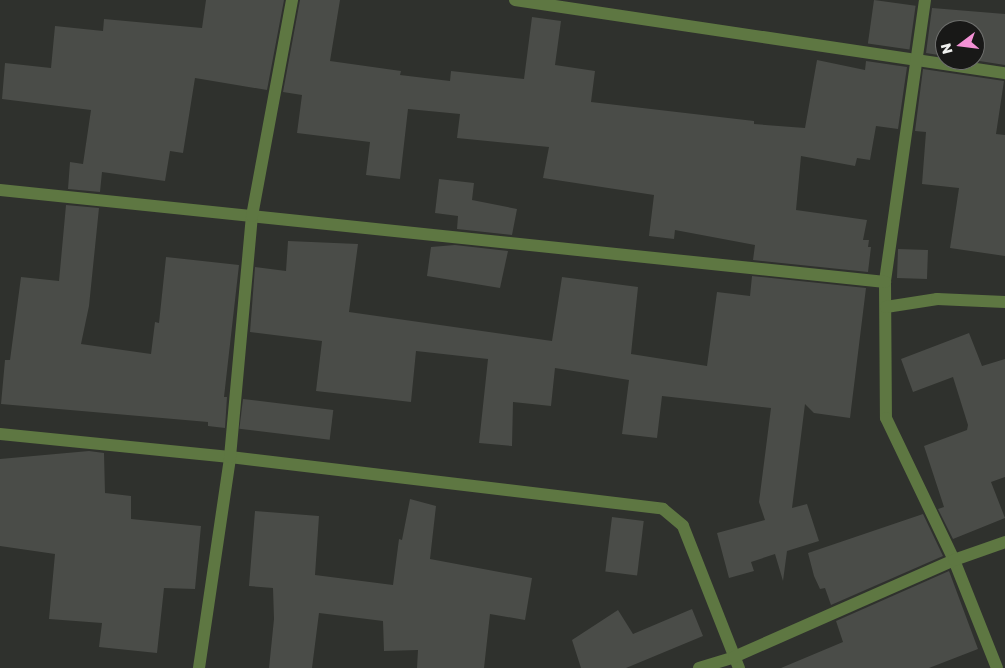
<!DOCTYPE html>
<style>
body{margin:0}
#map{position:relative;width:1005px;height:668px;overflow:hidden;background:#2f312d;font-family:"Golos Text",sans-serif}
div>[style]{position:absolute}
.building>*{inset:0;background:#4a4c48;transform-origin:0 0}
.street>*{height:12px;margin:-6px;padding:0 6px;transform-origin:6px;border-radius:6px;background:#5e7742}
span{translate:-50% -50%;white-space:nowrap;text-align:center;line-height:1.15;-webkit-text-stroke:5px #181817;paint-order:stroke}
.north{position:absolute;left:935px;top:20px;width:50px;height:50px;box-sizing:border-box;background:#181817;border:1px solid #6e6f6d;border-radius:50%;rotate:255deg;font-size:14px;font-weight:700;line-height:20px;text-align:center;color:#f0f1ef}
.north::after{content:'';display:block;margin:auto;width:18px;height:22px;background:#f391d5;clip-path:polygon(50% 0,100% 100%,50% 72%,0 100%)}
</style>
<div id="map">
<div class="building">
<div style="clip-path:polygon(206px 0,284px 0,267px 90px,195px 78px,183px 153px,170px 151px,165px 181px,102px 172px,100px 192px,68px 189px,70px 162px,83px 164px,91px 110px,2px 99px,5px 63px,51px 68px,55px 26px,103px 31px,104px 19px,202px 28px)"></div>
<div style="clip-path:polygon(300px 0,340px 0,330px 61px,401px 71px,400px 75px,450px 81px,451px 71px,524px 79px,532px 17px,561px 21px,555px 65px,595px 71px,591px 102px,754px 121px,754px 124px,805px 128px,817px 60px,865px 70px,866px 61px,907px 67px,898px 129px,876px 126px,870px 160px,857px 158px,855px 166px,801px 156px,796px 210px,867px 220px,863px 240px,869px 240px,868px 247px,871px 247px,868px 272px,753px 260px,755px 245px,675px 230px,674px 239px,649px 236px,654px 195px,543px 178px,549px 147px,457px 138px,460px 114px,408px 109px,400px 179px,366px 175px,370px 142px,297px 133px,302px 95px,283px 92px)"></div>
<div style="left:874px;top:0;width:42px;height:44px;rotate:8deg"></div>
<div style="clip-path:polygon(932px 8px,1005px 14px,1005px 65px,973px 60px,975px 30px,945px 30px,945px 56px,926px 53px)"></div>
<div style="clip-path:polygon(923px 69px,1004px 81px,996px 134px,1005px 135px,1005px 256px,950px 248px,959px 188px,922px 184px,926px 132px,915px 131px)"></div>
<div style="clip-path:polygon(439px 179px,474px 183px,472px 200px,517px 209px,512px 235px,457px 229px,458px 216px,435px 213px)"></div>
<div style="clip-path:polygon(66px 205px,99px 208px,89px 306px,81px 344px,151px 354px,155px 322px,159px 323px,166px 257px,239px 265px,224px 397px,227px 397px,225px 428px,208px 426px,208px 422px,1px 404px,5px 360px,10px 360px,21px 277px,59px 281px)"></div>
<div style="clip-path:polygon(288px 241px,358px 244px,349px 312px,552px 341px,562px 277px,638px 287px,631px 354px,707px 366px,717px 292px,750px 296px,752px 276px,866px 288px,850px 418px,814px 413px,805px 404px,792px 508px,807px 504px,819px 541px,787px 551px,783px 581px,775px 554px,751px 562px,754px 571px,729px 578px,717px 533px,765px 520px,759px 502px,771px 408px,662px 396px,657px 438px,622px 434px,629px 380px,555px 368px,551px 406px,513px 402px,512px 446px,479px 443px,488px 359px,416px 351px,411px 402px,316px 391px,322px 341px,250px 332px,255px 267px,286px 271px)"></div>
<div style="clip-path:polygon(455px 245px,508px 251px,500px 288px,427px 276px,431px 247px)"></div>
<div style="left:898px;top:249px;width:30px;height:29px;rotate:2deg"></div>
<div style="clip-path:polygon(969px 333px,982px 366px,1005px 359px,1005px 477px,991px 482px,1005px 518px,953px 539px,938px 509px,944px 507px,924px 446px,967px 430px,968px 425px,953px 377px,913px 392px,901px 359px)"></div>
<div style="left:243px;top:399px;width:91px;height:30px;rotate:7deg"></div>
<div style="clip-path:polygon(89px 451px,104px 453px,105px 493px,131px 496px,131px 519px,201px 526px,195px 589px,164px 588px,157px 653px,99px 647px,102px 623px,49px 619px,55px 554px,0 546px,0 459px)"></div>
<div style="clip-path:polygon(410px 499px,436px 506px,430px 559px,532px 578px,525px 620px,490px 614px,484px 668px,417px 668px,418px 650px,384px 651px,383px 621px,319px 613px,312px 668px,269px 668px,274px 619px,273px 588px,249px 586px,255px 511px,319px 516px,315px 575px,393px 585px,399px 539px,402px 540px)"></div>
<div style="clip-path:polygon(923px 514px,943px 556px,831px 605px,825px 588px,820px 589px,814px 576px,808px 553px)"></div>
<div style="left:612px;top:517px;width:32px;height:55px;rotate:7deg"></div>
<div style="clip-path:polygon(949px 571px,978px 649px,929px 668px,781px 668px,843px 642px,836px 621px)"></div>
<div style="clip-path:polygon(692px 609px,703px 636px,626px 668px,581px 668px,572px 640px,618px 610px,633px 634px)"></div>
</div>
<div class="street">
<div style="left:515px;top:0;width:495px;rotate:8.5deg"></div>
<div style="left:925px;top:0;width:285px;rotate:98.1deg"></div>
<div style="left:885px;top:282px;width:136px;rotate:89.6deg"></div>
<div style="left:886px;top:418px;width:157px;rotate:64.4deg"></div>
<div style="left:954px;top:560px;width:116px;rotate:68.3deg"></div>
<div style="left:0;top:190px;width:890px;rotate:5.93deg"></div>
<div style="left:886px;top:307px;width:52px;rotate:-8.9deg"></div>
<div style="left:937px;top:299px;width:68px;rotate:2.5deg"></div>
<div style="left:0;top:434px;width:231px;rotate:5.7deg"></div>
<div style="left:230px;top:457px;width:436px;rotate:6.8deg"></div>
<div style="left:663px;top:509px;width:26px;rotate:40deg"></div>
<div style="left:683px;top:526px;width:153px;rotate:68.5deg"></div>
<div style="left:199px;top:668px;width:213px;rotate:-81.6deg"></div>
<div style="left:230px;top:457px;width:242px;rotate:-84.8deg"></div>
<div style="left:252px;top:216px;width:220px;rotate:-79.5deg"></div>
<div style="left:699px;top:668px;width:37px;rotate:-17deg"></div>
<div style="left:734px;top:657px;width:240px;rotate:-23.8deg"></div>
<div style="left:954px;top:560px;width:54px;rotate:-19.4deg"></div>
</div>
<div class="north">N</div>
</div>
